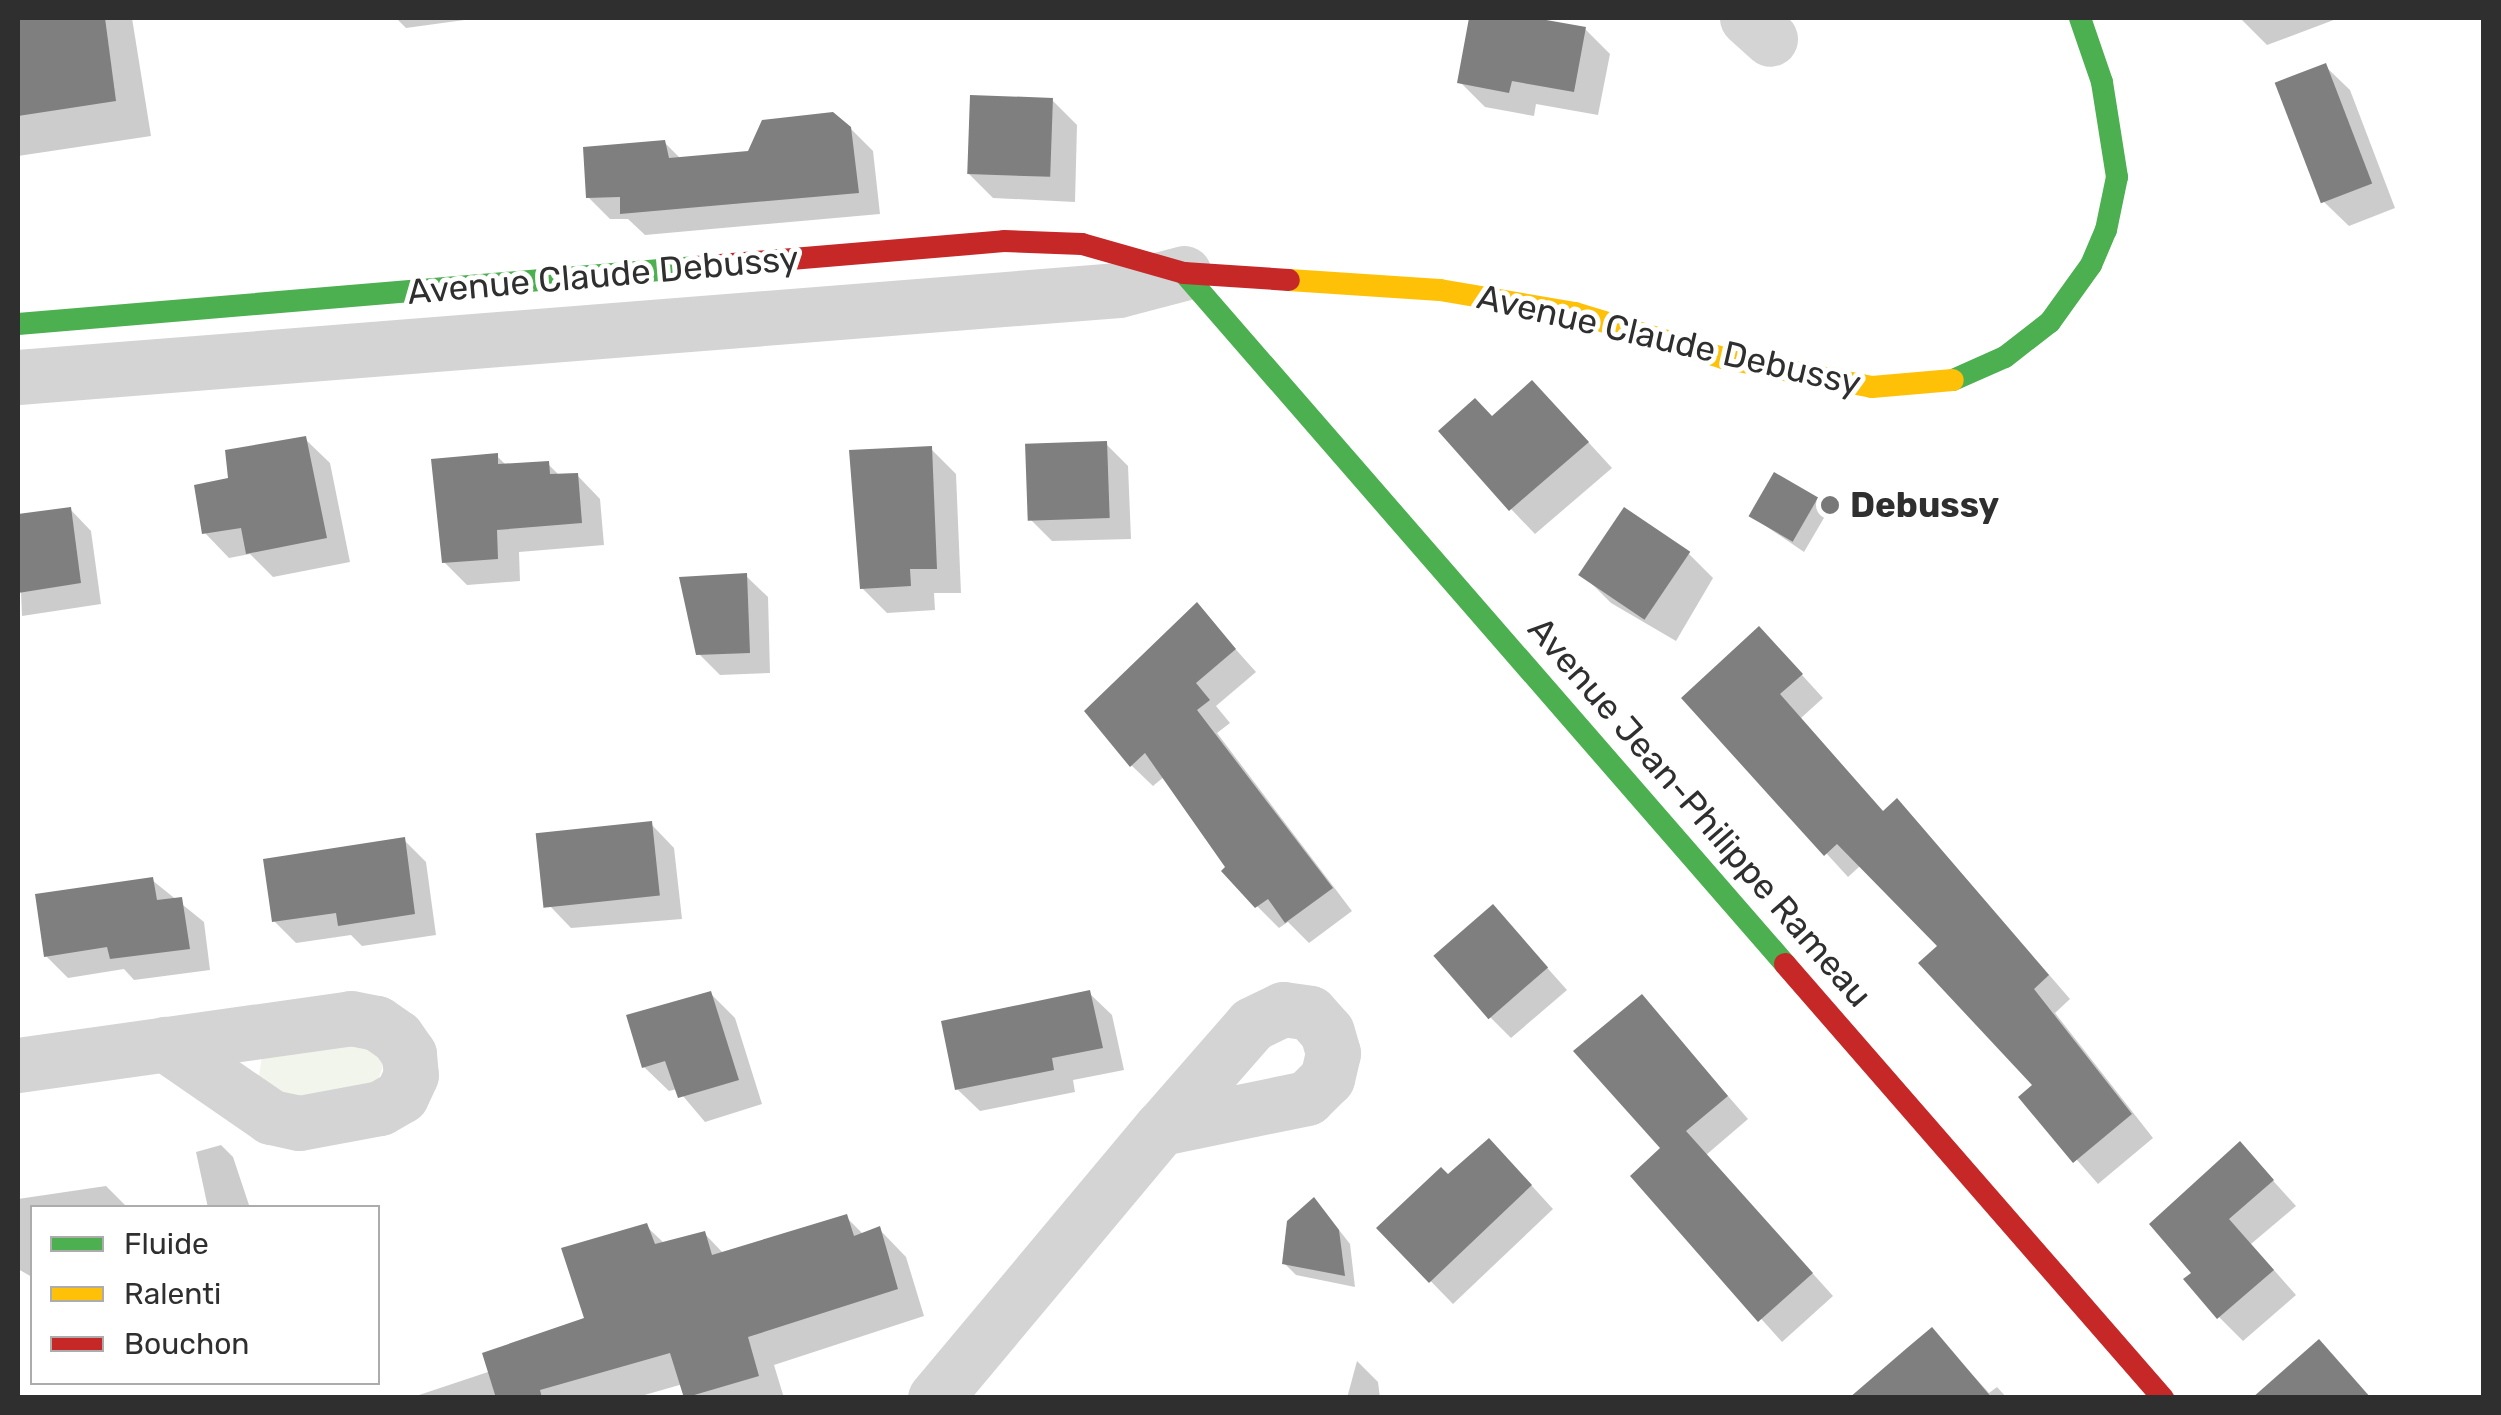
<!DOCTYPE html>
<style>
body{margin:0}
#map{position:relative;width:2501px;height:1415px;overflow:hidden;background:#fff;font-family:Rubik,sans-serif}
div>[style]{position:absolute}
.green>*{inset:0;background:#f2f5ec}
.shadow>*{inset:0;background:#0003}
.building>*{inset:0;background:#7f7f7f;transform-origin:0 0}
.street>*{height:55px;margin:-27.5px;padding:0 27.5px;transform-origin:27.5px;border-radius:27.5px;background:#d4d4d4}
.fast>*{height:22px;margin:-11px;padding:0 11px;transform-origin:11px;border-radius:11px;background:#4caf50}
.slow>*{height:22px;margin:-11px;padding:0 11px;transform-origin:11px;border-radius:11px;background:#ffc107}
.jam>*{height:22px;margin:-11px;padding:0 11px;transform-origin:11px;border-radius:11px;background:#c62828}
.dots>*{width:28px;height:28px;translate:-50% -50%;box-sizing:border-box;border:5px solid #fff;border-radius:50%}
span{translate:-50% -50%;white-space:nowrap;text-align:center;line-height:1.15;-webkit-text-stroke:10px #fff;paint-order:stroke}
.street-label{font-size:35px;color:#2f2f2f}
.poi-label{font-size:35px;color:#2f2f2f;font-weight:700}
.left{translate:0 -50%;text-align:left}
.frame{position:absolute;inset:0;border:20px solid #2f2f2f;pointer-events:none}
.legend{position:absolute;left:30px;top:1205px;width:350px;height:180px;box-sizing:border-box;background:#fff;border:2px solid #acacac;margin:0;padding:12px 18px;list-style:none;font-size:30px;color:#2f2f2f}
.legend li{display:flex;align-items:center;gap:20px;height:50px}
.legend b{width:50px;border:2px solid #acacac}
</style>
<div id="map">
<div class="green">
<div style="clip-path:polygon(364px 1040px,384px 1062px,378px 1081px,297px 1105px,259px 1076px,262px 1056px)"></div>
</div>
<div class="shadow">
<div style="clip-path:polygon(18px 18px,132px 18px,151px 136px,18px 156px)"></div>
<div style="clip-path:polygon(396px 18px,479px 18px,406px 28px)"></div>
<div style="clip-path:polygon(1472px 18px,1532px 18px,1585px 29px,1610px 54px,1598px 115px,1536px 104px,1534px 116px,1485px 107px,1460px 82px)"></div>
<div style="clip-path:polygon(2240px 18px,2339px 18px,2267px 45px)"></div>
<div style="clip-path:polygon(2325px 66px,2350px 90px,2395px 208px,2349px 226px,2324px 202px)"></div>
<div style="clip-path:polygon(1052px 100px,1077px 125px,1075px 202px,993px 198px,968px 173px)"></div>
<div style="clip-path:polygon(850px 128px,873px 151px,880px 214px,645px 235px,628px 219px,610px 219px,588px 197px,664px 142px,681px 159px,749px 154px)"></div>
<div style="clip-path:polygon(1557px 408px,1612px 468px,1535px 534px,1511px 509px,1493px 419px)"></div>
<div style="clip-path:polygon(305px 439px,330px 463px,350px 562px,273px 577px,250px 554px,229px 558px,205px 533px,231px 480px)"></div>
<div style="clip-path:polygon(1106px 444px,1128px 466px,1131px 539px,1052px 541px,1029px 518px)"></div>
<div style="clip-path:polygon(931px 449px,956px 474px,961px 593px,934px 593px,935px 610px,887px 613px,862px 588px)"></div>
<div style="clip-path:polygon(497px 456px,507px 466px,548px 464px,560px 476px,577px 475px,600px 499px,604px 545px,519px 552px,520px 581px,467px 585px,444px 562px)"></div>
<div style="clip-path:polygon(1817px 499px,1828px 511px,1804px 552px,1751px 516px)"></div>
<div style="clip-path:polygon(70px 509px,91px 531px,101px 604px,22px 616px,18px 517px)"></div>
<div style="clip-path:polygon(1689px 554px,1713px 578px,1676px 641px,1611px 603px,1587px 579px)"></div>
<div style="clip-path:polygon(746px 576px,768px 597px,770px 673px,720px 675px,698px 653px)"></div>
<div style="clip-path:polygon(1197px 606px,1256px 672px,1216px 706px,1230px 723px,1217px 733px,1352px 911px,1309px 943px,1288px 922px,1279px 928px,1257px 906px,1165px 776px,1153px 786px,1131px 765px)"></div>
<div style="clip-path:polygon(1781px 652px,1823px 698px,1801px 718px,1884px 813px,1897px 801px,1919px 824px,2070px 999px,2055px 1013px,2153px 1138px,2098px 1184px,2022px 1097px,2036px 1085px,1941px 946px,1860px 866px,1848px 877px,1685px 698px)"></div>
<div style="clip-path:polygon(651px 824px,674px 848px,682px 919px,571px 928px,548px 904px)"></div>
<div style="clip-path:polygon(404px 840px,426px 862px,436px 935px,362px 946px,351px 935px,296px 943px,274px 921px)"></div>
<div style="clip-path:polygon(152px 880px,204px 922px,210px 970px,134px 980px,124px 969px,68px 978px,46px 956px)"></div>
<div style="clip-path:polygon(1493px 907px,1567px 990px,1511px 1038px,1490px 1017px)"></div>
<div style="clip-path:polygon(1089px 993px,1112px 1015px,1124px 1070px,1073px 1080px,1075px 1092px,980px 1111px,957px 1089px)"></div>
<div style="clip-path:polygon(711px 994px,735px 1018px,762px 1104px,705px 1122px,677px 1089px,669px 1091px,644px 1067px)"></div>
<div style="clip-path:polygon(1642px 997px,1748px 1119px,1706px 1155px,1833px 1296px,1782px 1342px,1633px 1176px,1664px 1148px)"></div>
<div style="clip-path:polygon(2240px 1144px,2296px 1206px,2251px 1244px,2296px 1295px,2243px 1341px,2219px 1317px,2194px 1273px)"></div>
<div style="clip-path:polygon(221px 1145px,233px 1157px,250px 1208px,208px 1208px,196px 1152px)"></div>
<div style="clip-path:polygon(1511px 1163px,1553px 1209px,1453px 1304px,1379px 1228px,1449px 1177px)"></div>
<div style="clip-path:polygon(106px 1186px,128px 1208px,32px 1208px,32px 1277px,18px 1269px,18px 1199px)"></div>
<div style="clip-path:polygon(1325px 1212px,1350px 1244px,1355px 1287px,1296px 1275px,1284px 1263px)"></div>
<div style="clip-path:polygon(846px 1217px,864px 1235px,879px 1229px,906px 1257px,924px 1316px,774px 1365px,784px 1398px,687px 1398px,683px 1384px,634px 1398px,410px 1398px,491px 1371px,588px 1320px,646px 1226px,665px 1244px,704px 1233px,724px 1254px)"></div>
<div style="clip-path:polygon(1932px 1330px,1989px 1393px,1997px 1387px,2007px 1398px,1893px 1398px)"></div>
<div style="clip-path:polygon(1357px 1361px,1378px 1382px,1380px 1398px,1347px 1398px)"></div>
</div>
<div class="building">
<div style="clip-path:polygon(18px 18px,105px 18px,116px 101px,18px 116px)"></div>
<div style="clip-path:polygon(1469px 18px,1535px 18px,1586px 27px,1574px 92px,1512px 81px,1509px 93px,1457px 83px)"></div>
<div style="left:2326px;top:63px;width:129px;height:55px;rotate:69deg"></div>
<div style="left:970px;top:95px;width:83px;height:79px;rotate:2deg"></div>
<div style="clip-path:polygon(833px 112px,851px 127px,859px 193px,620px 214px,620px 197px,586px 198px,583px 147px,665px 140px,669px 158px,748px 151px,762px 120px)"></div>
<div style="clip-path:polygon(1532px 380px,1589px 442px,1509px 511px,1438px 431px,1475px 398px,1492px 416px)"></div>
<div style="clip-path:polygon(306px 436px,327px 538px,246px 554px,241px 528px,202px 534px,194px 485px,228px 478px,225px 450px)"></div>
<div style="left:1107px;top:441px;width:77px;height:82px;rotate:88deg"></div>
<div style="clip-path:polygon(932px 446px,937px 569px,910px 569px,911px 586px,860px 589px,849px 450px)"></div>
<div style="clip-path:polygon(498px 453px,498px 464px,549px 461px,550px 474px,578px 473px,582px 523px,497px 530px,498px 559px,442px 563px,431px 459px)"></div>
<div style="left:1774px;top:472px;width:51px;height:51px;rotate:30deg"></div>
<div style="clip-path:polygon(71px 507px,81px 583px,18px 593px,18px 514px)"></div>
<div style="left:1624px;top:507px;width:80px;height:82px;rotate:34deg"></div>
<div style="clip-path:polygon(747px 573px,750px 653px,696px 655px,679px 577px)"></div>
<div style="clip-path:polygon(1197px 602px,1236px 649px,1196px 683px,1210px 700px,1197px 710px,1333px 888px,1285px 923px,1268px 899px,1255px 908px,1221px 871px,1225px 867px,1145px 753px,1130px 767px,1084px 711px)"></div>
<div style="clip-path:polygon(1759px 626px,1803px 674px,1780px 694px,1883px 811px,1897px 798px,2049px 975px,2034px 989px,2132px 1114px,2073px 1163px,2018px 1097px,2032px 1085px,1918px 963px,1937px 946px,1837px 844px,1824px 856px,1681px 698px)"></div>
<div style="left:652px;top:821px;width:75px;height:117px;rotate:84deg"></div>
<div style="clip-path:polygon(405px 837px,415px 914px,338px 926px,336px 913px,272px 922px,263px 859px)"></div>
<div style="clip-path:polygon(153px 877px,157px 900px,182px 897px,190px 949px,110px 959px,107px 947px,44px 957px,35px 894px)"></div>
<div style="left:1493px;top:904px;width:84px;height:79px;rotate:49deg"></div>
<div style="clip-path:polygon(1090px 990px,1103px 1048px,1052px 1058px,1054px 1070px,955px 1090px,941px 1021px)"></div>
<div style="clip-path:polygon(711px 991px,739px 1080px,678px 1098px,665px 1061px,642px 1068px,626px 1015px)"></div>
<div style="clip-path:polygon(1642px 994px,1728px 1096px,1686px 1131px,1813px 1273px,1758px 1322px,1630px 1176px,1660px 1148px,1573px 1051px)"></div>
<div style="clip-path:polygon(1489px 1138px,1532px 1185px,1429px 1283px,1376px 1228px,1441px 1167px,1448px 1174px)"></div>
<div style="clip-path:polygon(2240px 1141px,2274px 1180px,2229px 1219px,2274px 1270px,2217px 1319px,2183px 1279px,2191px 1273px,2149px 1224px)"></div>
<div style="clip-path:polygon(1314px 1197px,1339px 1230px,1345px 1276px,1282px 1264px,1287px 1221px)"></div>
<div style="clip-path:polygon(847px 1214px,854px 1236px,880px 1226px,898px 1289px,748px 1337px,759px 1376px,684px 1398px,670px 1353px,540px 1390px,542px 1398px,496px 1398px,482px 1353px,584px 1318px,561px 1248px,647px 1223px,655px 1244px,705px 1231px,712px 1255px)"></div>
<div style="clip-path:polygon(1932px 1327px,1992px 1398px,1849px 1398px,1907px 1348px)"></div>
<div style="clip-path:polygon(2319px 1339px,2371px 1398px,2252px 1398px)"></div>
</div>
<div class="street">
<div style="left:1747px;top:18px;width:31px;rotate:42deg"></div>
<div style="left:18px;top:377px;width:1104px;rotate:-4.52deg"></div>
<div style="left:1119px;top:290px;width:67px;rotate:-14.7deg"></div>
<div style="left:18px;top:1065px;width:336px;rotate:-8deg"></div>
<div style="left:351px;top:1018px;width:26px;rotate:11deg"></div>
<div style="left:377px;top:1023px;width:24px;rotate:35deg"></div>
<div style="left:397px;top:1037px;width:21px;rotate:55deg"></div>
<div style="left:409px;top:1054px;width:21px;rotate:85deg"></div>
<div style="left:411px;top:1075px;width:23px;rotate:115deg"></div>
<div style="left:401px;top:1096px;width:24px;rotate:150deg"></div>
<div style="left:380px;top:1108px;width:82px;rotate:169.5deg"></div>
<div style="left:299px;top:1123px;width:29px;rotate:-168deg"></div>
<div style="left:271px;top:1117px;width:129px;rotate:-145.4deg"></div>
<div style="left:935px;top:1398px;width:352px;rotate:-50.1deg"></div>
<div style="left:1161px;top:1128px;width:138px;rotate:-48.8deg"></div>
<div style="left:1252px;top:1024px;width:34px;rotate:-26deg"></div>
<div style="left:1283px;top:1009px;width:27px;rotate:8deg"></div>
<div style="left:1310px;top:1013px;width:25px;rotate:48deg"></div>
<div style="left:1327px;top:1032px;width:22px;rotate:74deg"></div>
<div style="left:1333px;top:1053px;width:26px;rotate:103deg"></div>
<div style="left:1327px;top:1078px;width:28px;rotate:135deg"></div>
<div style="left:1307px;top:1098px;width:149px;rotate:168.4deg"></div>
</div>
<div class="fast">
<div style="left:1184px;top:273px;width:916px;rotate:48.98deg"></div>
<div style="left:18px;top:324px;width:680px;rotate:-4.81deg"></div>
<div style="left:1953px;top:380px;width:57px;rotate:-23.9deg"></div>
<div style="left:2005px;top:357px;width:57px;rotate:-37.9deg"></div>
<div style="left:2050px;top:322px;width:70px;rotate:-54.3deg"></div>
<div style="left:2091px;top:265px;width:38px;rotate:-67deg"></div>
<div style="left:2106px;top:230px;width:54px;rotate:-78.3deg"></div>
<div style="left:2117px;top:177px;width:96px;rotate:-99deg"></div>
<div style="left:2102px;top:82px;width:68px;rotate:-109deg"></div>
</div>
<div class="slow">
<div style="left:1289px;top:280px;width:151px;rotate:3.8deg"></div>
<div style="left:1440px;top:290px;width:137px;rotate:9.7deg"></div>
<div style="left:1575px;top:313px;width:155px;rotate:16.9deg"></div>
<div style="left:1723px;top:358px;width:152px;rotate:11deg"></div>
<div style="left:1872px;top:387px;width:81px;rotate:-4.9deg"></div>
</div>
<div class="jam">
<div style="left:696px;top:267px;width:309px;rotate:-4.8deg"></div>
<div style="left:1004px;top:241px;width:78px;rotate:2.2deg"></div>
<div style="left:1082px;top:244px;width:106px;rotate:15.9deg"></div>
<div style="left:1184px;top:273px;width:105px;rotate:3.8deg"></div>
<div style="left:1785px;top:964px;width:576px;rotate:48.95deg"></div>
</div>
<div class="dots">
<div style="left:1830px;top:505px;background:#787878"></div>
</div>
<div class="street-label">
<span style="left:603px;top:275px;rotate:-5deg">Avenue Claude Debussy</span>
<span style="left:1669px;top:340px;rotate:13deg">Avenue Claude Debussy</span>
<span style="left:1700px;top:812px;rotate:49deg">Avenue Jean-Philippe Rameau</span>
</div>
<div class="poi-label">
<span class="left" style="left:1850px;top:505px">Debussy</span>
</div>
<div class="frame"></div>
<ul class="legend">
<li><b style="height:12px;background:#4caf50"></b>Fluide</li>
<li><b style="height:12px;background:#ffc107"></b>Ralenti</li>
<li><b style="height:12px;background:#c62828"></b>Bouchon</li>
</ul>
</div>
